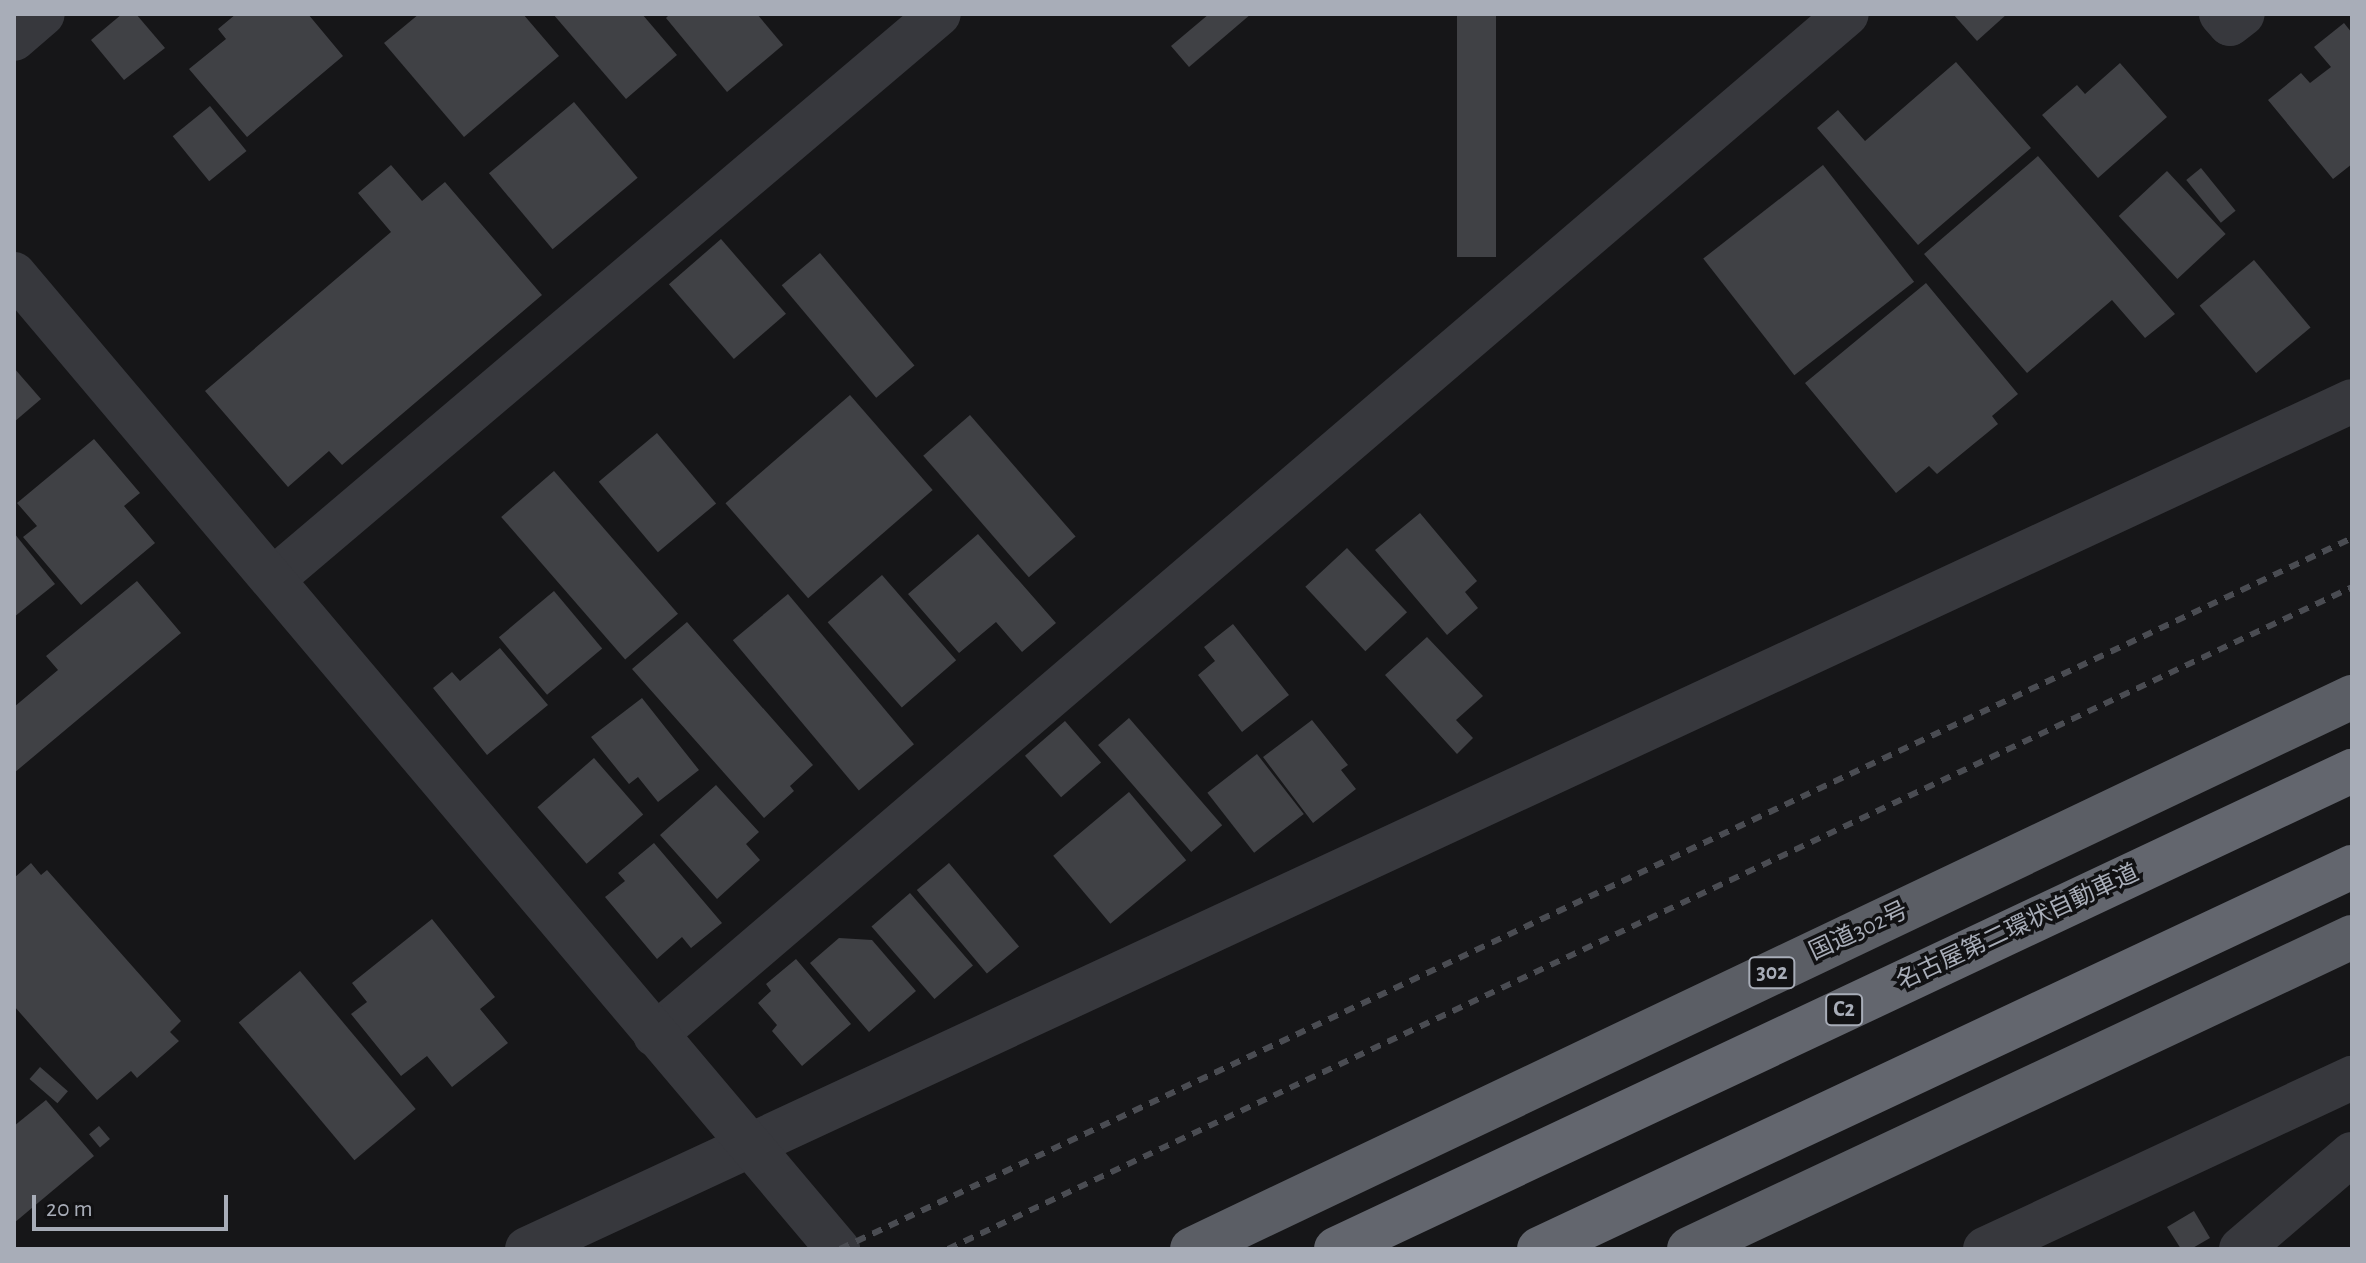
<!DOCTYPE html>
<meta charset="utf-8">
<style>
body{margin:0}
#map{position:relative;width:2366px;height:1263px;overflow:hidden;background:#161618;font-family:"Alegreya Sans","Noto Sans JP",sans-serif}
div>[style]{position:absolute}
.building>*{inset:0;background:#404145;transform-origin:0 0}
.minor>*{height:44px;margin:-22px;padding:0 22px;transform-origin:22px;border-radius:22px;background:#37383d}
.tertiary>*{height:44px;margin:-22px;padding:0 22px;transform-origin:22px;border-radius:22px;background:#37383d}
.trunk>*{height:44px;margin:-22px;padding:0 22px;transform-origin:22px;border-radius:22px;background:#5b5e65}
.motorway>*{height:44px;margin:-22px;padding:0 22px;transform-origin:22px;border-radius:22px;background:#63666e}
.rail>*{height:6px;margin-top:-3px;transform-origin:0;background:repeating-linear-gradient(90deg,#4a4c52 0 10px,transparent 0 18px)}
span{translate:-50% -50%;white-space:nowrap;text-align:center;line-height:1.15;-webkit-text-stroke:7px #111113;paint-order:stroke}
.shield-label span{padding:2px 6px;background:#111113;border:2px solid;border-radius:6px;-webkit-text-stroke-width:0}
.shield-label{font-size:22px;color:#a8adb8;font-weight:700}
.street-label{font-size:24px;color:#a8adb8}
.frame{position:absolute;inset:0;border:16px solid #a8adb8;pointer-events:none}
.scale{position:absolute;left:32px;top:1195px;width:196px;height:36px;box-sizing:border-box;border:4px solid #a8adb8;border-top:0;padding-left:10px;font-size:24px;line-height:28px;white-space:nowrap;color:#a8adb8;-webkit-text-stroke:6px #111113;paint-order:stroke}
</style>
<div id="map">
<div class="building">
<div style="clip-path:polygon(122px 14px,136px 14px,165px 48px,124px 80px,91px 40px)"></div>
<div style="clip-path:polygon(236px 14px,308px 14px,343px 56px,247px 137px,189px 69px,226px 39px,218px 29px)"></div>
<div style="clip-path:polygon(419px 14px,523px 14px,559px 56px,464px 137px,384px 43px)"></div>
<div style="clip-path:polygon(553px 14px,642px 14px,677px 55px,626px 99px)"></div>
<div style="clip-path:polygon(670px 14px,757px 14px,783px 45px,727px 92px,666px 18px)"></div>
<div style="clip-path:polygon(1209px 14px,1251px 14px,1189px 67px,1171px 46px)"></div>
<div style="left:1457px;top:14px;width:39px;height:243px"></div>
<div style="clip-path:polygon(1953px 14px,2007px 14px,1977px 41px)"></div>
<div style="clip-path:polygon(2344px 23px,2352px 33px,2352px 164px,2333px 179px,2268px 100px,2301px 73px,2310px 83px,2331px 67px,2314px 47px)"></div>
<div style="clip-path:polygon(1956px 62px,2031px 148px,1918px 245px,1817px 128px,1838px 110px,1865px 141px)"></div>
<div style="clip-path:polygon(2120px 63px,2167px 117px,2098px 178px,2042px 115px,2077px 85px,2085px 94px)"></div>
<div style="left:574px;top:102px;width:99px;height:111px;rotate:50deg"></div>
<div style="left:210px;top:106px;width:58px;height:48px;rotate:51deg"></div>
<div style="clip-path:polygon(2038px 156px,2175px 314px,2145px 338px,2112px 300px,2027px 373px,1924px 254px)"></div>
<div style="clip-path:polygon(391px 165px,422px 201px,445px 182px,542px 295px,342px 465px,329px 451px,288px 487px,205px 391px,391px 232px,358px 193px)"></div>
<div style="left:1823px;top:165px;width:148px;height:152px;rotate:52deg"></div>
<div style="left:2201px;top:168px;width:55px;height:19px;rotate:51deg"></div>
<div style="left:2167px;top:171px;width:86px;height:66px;rotate:47deg"></div>
<div style="left:721px;top:239px;width:99px;height:69px;rotate:49deg"></div>
<div style="left:820px;top:253px;width:147px;height:50px;rotate:50deg"></div>
<div style="left:2254px;top:260px;width:88px;height:71px;rotate:50deg"></div>
<div style="clip-path:polygon(1926px 283px,2018px 394px,1992px 416px,1998px 424px,1937px 474px,1929px 466px,1896px 493px,1805px 383px)"></div>
<div style="clip-path:polygon(14px 368px,41px 399px,14px 422px)"></div>
<div style="left:850px;top:395px;width:126px;height:165px;rotate:49deg"></div>
<div style="left:970px;top:415px;width:161px;height:62px;rotate:49deg"></div>
<div style="left:657px;top:433px;width:92px;height:76px;rotate:50deg"></div>
<div style="clip-path:polygon(94px 439px,140px 493px,124px 506px,155px 543px,81px 605px,23px 537px,37px 526px,17px 503px)"></div>
<div style="left:554px;top:471px;width:189px;height:70px;rotate:49deg"></div>
<div style="clip-path:polygon(1420px 513px,1477px 581px,1465px 592px,1478px 608px,1447px 635px,1375px 550px)"></div>
<div style="clip-path:polygon(14px 533px,55px 584px,14px 617px)"></div>
<div style="clip-path:polygon(978px 534px,1056px 623px,1022px 652px,996px 622px,959px 653px,908px 594px)"></div>
<div style="left:1347px;top:548px;width:88px;height:57px;rotate:47deg"></div>
<div style="left:882px;top:575px;width:113px;height:72px;rotate:49deg"></div>
<div style="clip-path:polygon(137px 581px,181px 633px,14px 773px,14px 707px,58px 670px,46px 656px)"></div>
<div style="left:554px;top:591px;width:75px;height:72px;rotate:50deg"></div>
<div style="left:788px;top:594px;width:196px;height:72px;rotate:50deg"></div>
<div style="clip-path:polygon(687px 622px,813px 765px,790px 786px,794px 791px,764px 818px,632px 669px)"></div>
<div style="clip-path:polygon(1233px 624px,1289px 695px,1242px 732px,1198px 675px,1215px 661px,1204px 647px)"></div>
<div style="clip-path:polygon(1427px 637px,1483px 696px,1456px 720px,1473px 738px,1457px 754px,1385px 675px)"></div>
<div style="clip-path:polygon(500px 648px,548px 705px,487px 755px,433px 688px,452px 672px,460px 681px)"></div>
<div style="clip-path:polygon(642px 698px,699px 770px,658px 802px,638px 777px,629px 784px,591px 737px)"></div>
<div style="left:1129px;top:718px;width:142px;height:41px;rotate:49deg"></div>
<div style="clip-path:polygon(1312px 720px,1348px 765px,1341px 770px,1356px 789px,1313px 823px,1263px 757px)"></div>
<div style="left:1065px;top:721px;width:55px;height:53px;rotate:49deg"></div>
<div style="left:1257px;top:754px;width:76px;height:63px;rotate:52deg"></div>
<div style="left:594px;top:758px;width:75px;height:75px;rotate:49deg"></div>
<div style="clip-path:polygon(716px 785px,759px 832px,746px 844px,760px 860px,717px 899px,660px 835px)"></div>
<div style="left:1129px;top:792px;width:89px;height:99px;rotate:50deg"></div>
<div style="clip-path:polygon(654px 843px,722px 923px,691px 948px,682px 937px,657px 959px,605px 897px,625px 881px,618px 873px)"></div>
<div style="clip-path:polygon(31px 863px,41px 875px,47px 870px,181px 1021px,170px 1032px,179px 1041px,137px 1078px,131px 1071px,97px 1100px,14px 1006px,14px 878px)"></div>
<div style="left:949px;top:863px;width:109px;height:42px;rotate:50deg"></div>
<div style="left:910px;top:893px;width:96px;height:51px;rotate:49deg"></div>
<div style="clip-path:polygon(432px 919px,495px 997px,480px 1009px,508px 1043px,452px 1087px,427px 1056px,401px 1076px,351px 1014px,367px 1002px,352px 983px)"></div>
<div style="clip-path:polygon(839px 938px,872px 940px,916px 991px,869px 1032px,810px 963px)"></div>
<div style="clip-path:polygon(796px 959px,851px 1024px,802px 1066px,772px 1031px,777px 1025px,758px 1003px,771px 991px,766px 984px)"></div>
<div style="left:300px;top:971px;width:180px;height:80px;rotate:50deg"></div>
<div style="left:40px;top:1067px;width:37px;height:16px;rotate:41deg"></div>
<div style="clip-path:polygon(46px 1100px,94px 1156px,14px 1223px,14px 1126px)"></div>
<div style="left:99px;top:1126px;width:17px;height:13px;rotate:50deg"></div>
<div style="clip-path:polygon(2194px 1211px,2210px 1238px,2191px 1249px,2181px 1249px,2167px 1227px)"></div>
</div>
<div class="minor">
<div style="left:2221px;top:14px;width:13px;rotate:48deg"></div>
<div style="left:2230px;top:24px;width:16px;rotate:-38deg"></div>
<div style="left:14px;top:39px;width:38px;rotate:-41deg"></div>
<div style="left:273px;top:579px;width:873px;rotate:-40.31deg"></div>
<div style="left:655px;top:1035px;width:1569px;rotate:-40.58deg"></div>
<div style="left:527px;top:1249px;width:2012px;rotate:-24.92deg"></div>
<div style="left:1985px;top:1249px;width:405px;rotate:-25deg"></div>
<div style="left:2241px;top:1249px;width:146px;rotate:-40.6deg"></div>
</div>
<div class="tertiary">
<div style="left:14px;top:274px;width:1277px;rotate:49.8deg"></div>
</div>
<div class="trunk">
<div style="left:1192px;top:1249px;width:1285px;rotate:-25.45deg"></div>
<div style="left:1689px;top:1249px;width:733px;rotate:-25.2deg"></div>
</div>
<div class="motorway">
<div style="left:1336px;top:1249px;width:1123px;rotate:-25.2deg"></div>
<div style="left:1539px;top:1249px;width:898px;rotate:-25.17deg"></div>
</div>
<div class="rail">
<div style="left:840px;top:1249px;width:1671px;rotate:-25.18deg"></div>
<div style="left:948px;top:1249px;width:1552px;rotate:-25.24deg"></div>
</div>
<div class="shield-label">
<span style="left:1772px;top:973px">302</span>
<span style="left:1844px;top:1010px">C2</span>
</div>
<div class="street-label">
<span style="left:2018px;top:928px;rotate:-25deg">名古屋第二環状自動車道</span>
<span style="left:1859px;top:932px;rotate:-25deg">国道302号</span>
</div>
<div class="frame"></div>
<div class="scale">20 m</div>
</div>
